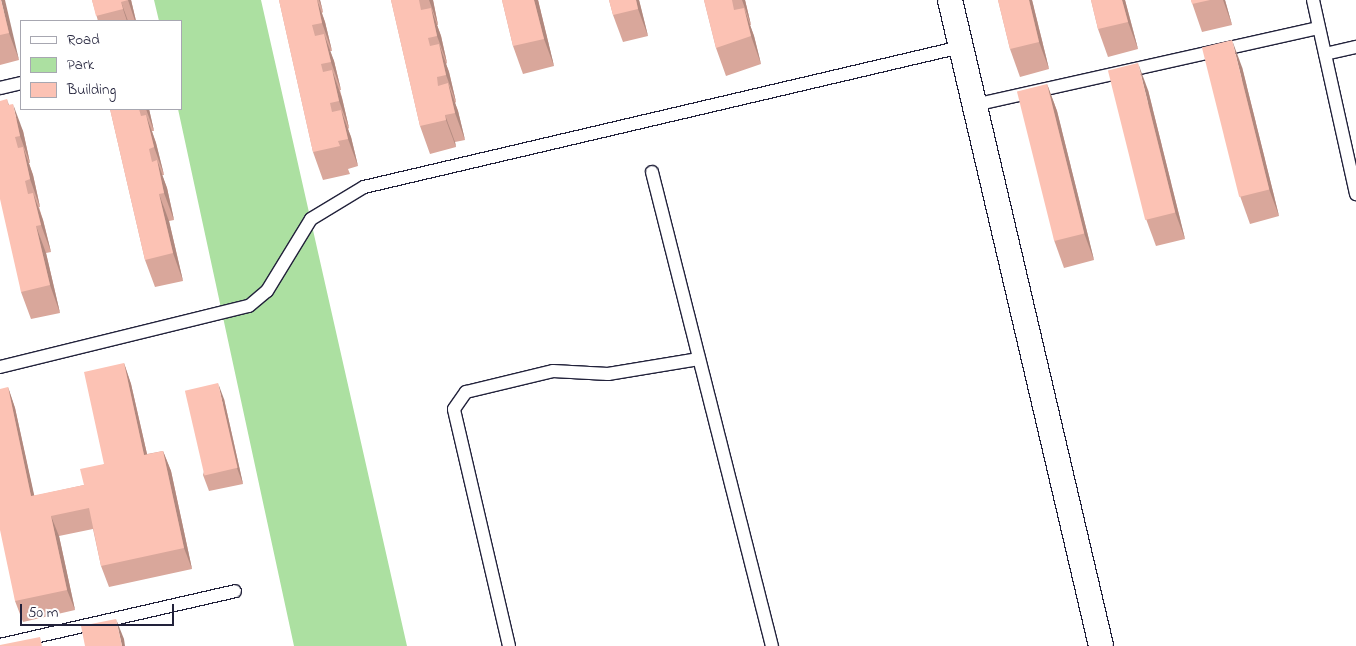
<!DOCTYPE html>
<style>
body{margin:0}
#map{position:relative;width:1356px;height:646px;overflow:hidden;background:#fff;font-family:"Indie Flower",sans-serif}
div>[style]{position:absolute}
.green>*{inset:0;background:#ace0a1}
.roads{filter:drop-shadow(1px 0 #22223b) drop-shadow(-1px 0 #22223b) drop-shadow(0 1px #22223b) drop-shadow(0 -1px #22223b)}
.lane>*{height:12px;margin:-6px;padding:0 6px;transform-origin:6px;border-radius:6px;background:#fff}
.street>*{height:24px;margin:-12px;padding:0 12px;transform-origin:12px;border-radius:12px;background:#fff}
.wall>*{inset:0;background:#d9a79b}
.shaded-wall>*{inset:0;background:#b0887e}
.building>*{inset:0;background:#fcc2b4;transform-origin:0 0}
span{translate:-50% -50%;white-space:nowrap;text-align:center;line-height:1.15;-webkit-text-stroke:5px #fff;paint-order:stroke}
.legend{position:absolute;left:20px;top:20px;width:162px;height:90px;box-sizing:border-box;background:#fff;border:1px solid #a7a7b1;margin:0;padding:6px 9px;list-style:none;font-size:15px;color:#22223b}
.legend li{display:flex;align-items:center;gap:10px;height:25px}
.legend b{width:25px;border:1px solid #a7a7b1}
.scale{position:absolute;left:20px;top:604px;width:154px;height:22px;box-sizing:border-box;border:2px solid #22223b;border-top:0;padding-left:6px;font-size:15px;line-height:18px;white-space:nowrap;color:#22223b;-webkit-text-stroke:4px #fff;paint-order:stroke}
</style>
<div id="map">
<div class="green">
<div style="clip-path:polygon(154px 0,261px 0,407px 646px,294px 646px,178px 109px,181px 21px,159px 21px)"></div>
</div>
<div class="roads">
<div class="lane">
<div style="left:1313px;top:0;width:199px;rotate:77.5deg"></div>
<div style="left:1325px;top:54px;width:32px;rotate:-13deg"></div>
<div style="left:0;top:88px;width:22px;rotate:-13deg"></div>
<div style="left:974px;top:105px;width:353px;rotate:-12.6deg"></div>
<div style="left:652px;top:172px;width:489px;rotate:75.8deg"></div>
<div style="left:0;top:367px;width:256px;rotate:-13.8deg"></div>
<div style="left:249px;top:306px;width:23px;rotate:-40deg"></div>
<div style="left:267px;top:291px;width:84px;rotate:-58.6deg"></div>
<div style="left:311px;top:219px;width:62px;rotate:-31.1deg"></div>
<div style="left:364px;top:187px;width:613px;rotate:-13.2deg"></div>
<div style="left:0;top:645px;width:241px;rotate:-12.9deg"></div>
<div style="left:509px;top:646px;width:243px;rotate:-103.1deg"></div>
<div style="left:454px;top:409px;width:21px;rotate:-55deg"></div>
<div style="left:466px;top:392px;width:89px;rotate:-13.6deg"></div>
<div style="left:553px;top:371px;width:55px;rotate:3.1deg"></div>
<div style="left:608px;top:374px;width:92px;rotate:-9.4deg"></div>
</div>
<div class="street">
<div style="left:950px;top:0;width:663px;rotate:76.84deg"></div>
</div>
</div>
<div class="wall">
<div style="clip-path:polygon(0 0,19px 60px,0 65px)"></div>
<div style="clip-path:polygon(92px 0,131px 0,136px 21px,98px 21px)"></div>
<div style="clip-path:polygon(279px 0,320px 0,323px 12px,322px 13px,325px 22px,332px 51px,330px 51px,334px 61px,341px 90px,340px 90px,342px 98px,349px 128px,348px 129px,351px 137px,358px 166px,348px 169px,350px 174px,323px 180px,313px 152px)"></div>
<div style="clip-path:polygon(391px 0,433px 0,438px 25px,437px 25px,441px 36px,447px 63px,446px 64px,449px 72px,456px 102px,455px 103px,458px 111px,465px 140px,455px 142px,456px 147px,430px 154px,420px 126px)"></div>
<div style="clip-path:polygon(502px 0,538px 0,554px 66px,523px 74px,513px 46px)"></div>
<div style="clip-path:polygon(609px 0,639px 0,648px 36px,623px 42px,613px 15px)"></div>
<div style="clip-path:polygon(704px 0,745px 0,751px 25px,750px 25px,754px 36px,761px 64px,726px 76px,716px 48px)"></div>
<div style="clip-path:polygon(998px 0,1032px 0,1049px 69px,1020px 77px,1010px 49px)"></div>
<div style="clip-path:polygon(1091px 0,1125px 0,1138px 49px,1108px 57px,1098px 29px)"></div>
<div style="clip-path:polygon(1191px 0,1225px 0,1232px 25px,1202px 32px)"></div>
<div style="clip-path:polygon(1242px 67px,1279px 216px,1250px 224px,1240px 196px)"></div>
<div style="clip-path:polygon(1047px 84px,1057px 111px,1094px 260px,1064px 268px,1054px 240px)"></div>
<div style="clip-path:polygon(1148px 90px,1185px 239px,1156px 246px,1146px 219px)"></div>
<div style="clip-path:polygon(7px 99px,9px 105px,23px 131px,30px 163px,29px 163px,33px 175px,40px 207px,39px 207px,43px 220px,51px 252px,46px 253px,60px 313px,31px 319px,21px 292px)"></div>
<div style="clip-path:polygon(110px 109px,149px 109px,154px 131px,152px 131px,156px 143px,164px 175px,162px 175px,167px 188px,174px 220px,169px 221px,183px 281px,155px 287px,145px 260px)"></div>
<div style="clip-path:polygon(124px 363px,131px 384px,147px 454px,163px 451px,171px 471px,192px 569px,109px 587px,101px 566px,93px 529px,59px 536px,75px 610px,23px 622px,15px 601px,8px 387px,15px 408px,34px 496px,84px 485px,104px 464px)"></div>
<div style="clip-path:polygon(224px 399px,243px 484px,209px 491px,203px 475px)"></div>
</div>
<div class="shaded-wall">
<div style="clip-path:polygon(1px 0,5px 0,19px 60px,9px 33px)"></div>
<div style="clip-path:polygon(128px 0,131px 0,136px 21px,135px 21px)"></div>
<div style="clip-path:polygon(317px 0,325px 22px,332px 51px,322px 23px)"></div>
<div style="clip-path:polygon(319px 0,320px 0,323px 12px)"></div>
<div style="clip-path:polygon(429px 0,433px 0,438px 25px)"></div>
<div style="clip-path:polygon(534px 0,538px 0,554px 66px,544px 39px)"></div>
<div style="clip-path:polygon(636px 0,639px 0,648px 36px,638px 9px)"></div>
<div style="clip-path:polygon(742px 0,745px 0,751px 25px)"></div>
<div style="clip-path:polygon(1029px 0,1032px 0,1049px 69px,1039px 42px)"></div>
<div style="clip-path:polygon(1122px 0,1125px 0,1138px 49px,1128px 22px)"></div>
<div style="clip-path:polygon(1223px 0,1225px 0,1232px 25px)"></div>
<div style="clip-path:polygon(121px 2px,128px 21px,127px 21px,123px 9px)"></div>
<div style="clip-path:polygon(431px 8px,441px 36px,447px 63px,437px 36px)"></div>
<div style="clip-path:polygon(744px 8px,754px 36px,761px 64px,751px 36px)"></div>
<div style="clip-path:polygon(324px 34px,334px 61px,341px 90px,331px 62px)"></div>
<div style="clip-path:polygon(1232px 40px,1242px 67px,1279px 216px,1269px 189px)"></div>
<div style="clip-path:polygon(439px 44px,449px 72px,456px 102px,446px 75px)"></div>
<div style="clip-path:polygon(1138px 63px,1148px 90px,1185px 239px,1175px 212px)"></div>
<div style="clip-path:polygon(332px 70px,342px 98px,349px 128px,339px 101px)"></div>
<div style="clip-path:polygon(448px 83px,458px 111px,465px 140px,455px 113px)"></div>
<div style="clip-path:polygon(1047px 84px,1057px 111px,1094px 260px,1084px 233px)"></div>
<div style="clip-path:polygon(13px 104px,23px 131px,30px 163px,20px 136px)"></div>
<div style="clip-path:polygon(146px 109px,149px 109px,154px 131px)"></div>
<div style="clip-path:polygon(341px 110px,351px 137px,358px 166px,348px 139px)"></div>
<div style="clip-path:polygon(146px 115px,156px 143px,164px 175px,154px 147px)"></div>
<div style="clip-path:polygon(445px 115px,455px 142px,456px 147px,446px 120px)"></div>
<div style="clip-path:polygon(23px 147px,33px 175px,40px 207px,30px 179px)"></div>
<div style="clip-path:polygon(157px 160px,167px 188px,174px 220px,164px 193px)"></div>
<div style="clip-path:polygon(33px 193px,43px 220px,51px 252px,41px 225px)"></div>
<div style="clip-path:polygon(159px 194px,169px 221px,183px 281px,173px 253px)"></div>
<div style="clip-path:polygon(36px 226px,46px 253px,60px 313px,50px 285px)"></div>
<div style="clip-path:polygon(124px 363px,131px 384px,152px 476px,144px 455px)"></div>
<div style="clip-path:polygon(218px 383px,224px 399px,243px 484px,237px 468px)"></div>
<div style="clip-path:polygon(8px 387px,15px 408px,39px 517px,31px 496px)"></div>
<div style="clip-path:polygon(163px 451px,171px 471px,192px 569px,184px 548px)"></div>
<div style="clip-path:polygon(51px 516px,59px 536px,75px 610px,67px 590px)"></div>
<div style="clip-path:polygon(116px 619px,124px 639px,125px 646px,122px 646px)"></div>
</div>
<div class="building">
<div style="clip-path:polygon(0 0,1px 0,9px 33px,0 35px)"></div>
<div style="clip-path:polygon(92px 0,128px 0,121px 2px,123px 9px,96px 16px)"></div>
<div style="clip-path:polygon(279px 0,317px 0,322px 23px,312px 25px,315px 36px,324px 34px,331px 62px,321px 64px,323px 72px,332px 70px,339px 101px,330px 103px,332px 112px,341px 110px,348px 139px,338px 141px,340px 146px,313px 152px)"></div>
<div style="clip-path:polygon(391px 0,419px 0,421px 10px,431px 8px,437px 36px,428px 38px,430px 46px,439px 44px,446px 75px,437px 77px,438px 86px,448px 83px,455px 113px,445px 115px,446px 120px,420px 126px)"></div>
<div style="clip-path:polygon(502px 0,534px 0,544px 39px,513px 46px)"></div>
<div style="clip-path:polygon(609px 0,636px 0,638px 9px,613px 15px)"></div>
<div style="clip-path:polygon(704px 0,732px 0,734px 10px,744px 8px,751px 36px,716px 48px)"></div>
<div style="clip-path:polygon(998px 0,1029px 0,1039px 42px,1010px 49px)"></div>
<div style="clip-path:polygon(1091px 0,1122px 0,1128px 22px,1098px 29px)"></div>
<div style="clip-path:polygon(1191px 0,1210px 0,1192px 4px)"></div>
<div style="left:1232px;top:40px;width:154px;height:31px;rotate:76deg"></div>
<div style="left:1138px;top:63px;width:154px;height:31px;rotate:76deg"></div>
<div style="left:1047px;top:84px;width:154px;height:31px;rotate:76deg"></div>
<div style="clip-path:polygon(7px 99px,8px 105px,13px 104px,20px 136px,15px 137px,18px 148px,23px 147px,30px 179px,25px 181px,28px 194px,33px 193px,41px 225px,36px 226px,50px 285px,21px 292px,0 199px,0 101px)"></div>
<div style="clip-path:polygon(110px 109px,139px 109px,141px 116px,146px 115px,154px 147px,149px 149px,152px 162px,157px 160px,164px 193px,159px 194px,173px 253px,145px 260px)"></div>
<div style="clip-path:polygon(124px 363px,144px 455px,163px 451px,184px 548px,101px 566px,89px 508px,51px 516px,67px 590px,15px 601px,0 530px,0 389px,8px 387px,31px 496px,84px 485px,80px 469px,104px 464px,84px 372px)"></div>
<div style="left:218px;top:383px;width:87px;height:34px;rotate:77deg"></div>
<div style="clip-path:polygon(116px 619px,122px 646px,85px 646px,81px 626px)"></div>
<div style="clip-path:polygon(40px 637px,42px 646px,0 646px,0 645px)"></div>
</div>
<ul class="legend">
<li><b style="height:6px;background:#fff"></b>Road</li>
<li><b style="height:14px;background:#ace0a1"></b>Park</li>
<li><b style="height:14px;background:#fcc2b4"></b>Building</li>
</ul>
<div class="scale">50 m</div>
</div>
